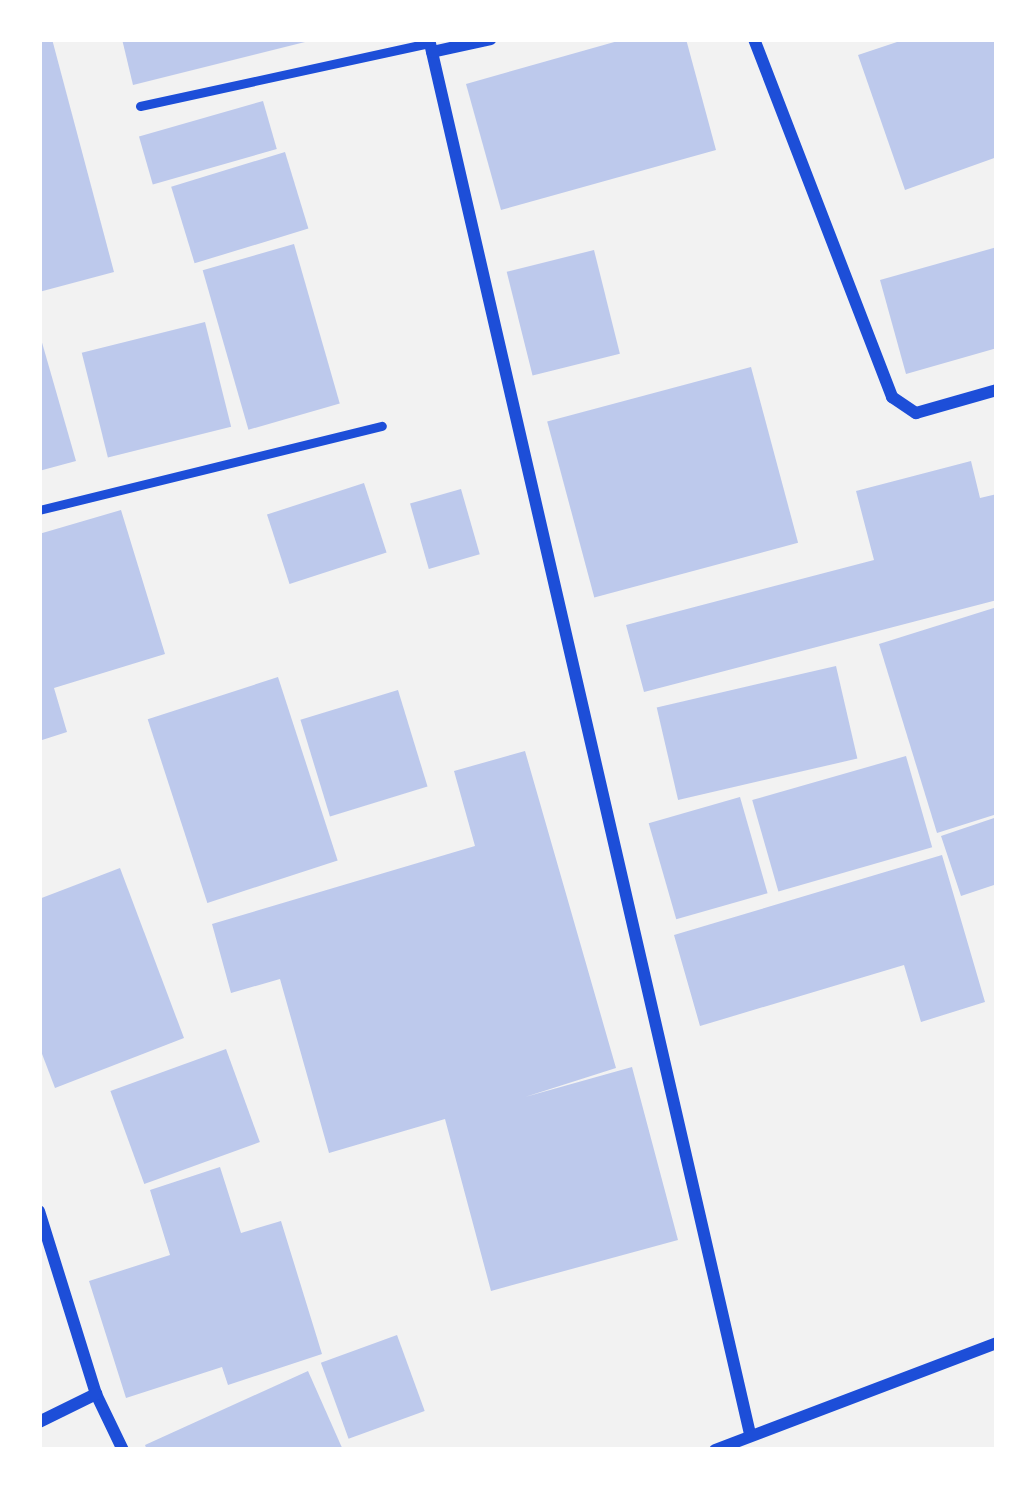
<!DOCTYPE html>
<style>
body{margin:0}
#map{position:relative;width:1036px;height:1489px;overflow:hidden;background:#f2f2f2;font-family:Jost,sans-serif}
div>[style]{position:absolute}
.building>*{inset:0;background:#bdc9ec;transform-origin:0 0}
.service>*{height:9px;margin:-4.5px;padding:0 4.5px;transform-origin:4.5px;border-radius:4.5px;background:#1d4ed8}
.minor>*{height:12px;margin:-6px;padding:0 6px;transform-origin:6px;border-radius:6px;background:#1d4ed8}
span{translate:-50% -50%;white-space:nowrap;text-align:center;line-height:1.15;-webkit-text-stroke:12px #fff;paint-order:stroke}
.frame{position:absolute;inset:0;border:42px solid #fff;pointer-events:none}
</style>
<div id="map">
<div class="building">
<div style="clip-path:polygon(39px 39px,52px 39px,114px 272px,39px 292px)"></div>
<div style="clip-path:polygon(122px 39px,309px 39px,309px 41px,133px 85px)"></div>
<div style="clip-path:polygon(625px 39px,686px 39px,716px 150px,501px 210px,466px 84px)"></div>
<div style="clip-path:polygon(906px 39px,997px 39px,997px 157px,905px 190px,858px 55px)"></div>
<div style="left:263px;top:101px;width:50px;height:129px;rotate:74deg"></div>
<div style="left:285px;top:152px;width:80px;height:119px;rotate:73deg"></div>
<div style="left:294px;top:244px;width:166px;height:95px;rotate:74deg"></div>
<div style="clip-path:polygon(997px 247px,997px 348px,906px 374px,880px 280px)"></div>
<div style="left:594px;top:250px;width:107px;height:90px;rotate:76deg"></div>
<div style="left:205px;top:322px;width:108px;height:127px;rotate:76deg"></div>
<div style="clip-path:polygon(39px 332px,76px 461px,39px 471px)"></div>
<div style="left:751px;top:367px;width:182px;height:211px;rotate:75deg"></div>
<div style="clip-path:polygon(971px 461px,980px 498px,997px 494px,997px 600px,644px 692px,626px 625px,874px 560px,856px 491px)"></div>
<div style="left:364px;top:483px;width:73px;height:102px;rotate:72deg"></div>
<div style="left:461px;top:489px;width:68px;height:53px;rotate:74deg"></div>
<div style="clip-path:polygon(121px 510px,165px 654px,54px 688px,67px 732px,39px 741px,39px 534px)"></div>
<div style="clip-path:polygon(997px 607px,997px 814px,937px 833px,879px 644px)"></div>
<div style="left:836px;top:666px;width:95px;height:184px;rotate:77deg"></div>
<div style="left:278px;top:677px;width:193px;height:137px;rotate:72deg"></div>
<div style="left:398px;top:690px;width:101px;height:102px;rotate:73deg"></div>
<div style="clip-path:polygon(525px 751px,616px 1068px,525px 1097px,632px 1067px,678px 1240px,491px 1291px,445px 1119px,329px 1153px,280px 979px,231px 993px,212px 924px,475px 846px,454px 771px)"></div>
<div style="left:906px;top:756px;width:95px;height:160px;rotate:74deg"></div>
<div style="left:740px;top:797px;width:100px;height:95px;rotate:74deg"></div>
<div style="clip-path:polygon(997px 817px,997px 884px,961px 896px,941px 836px)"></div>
<div style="clip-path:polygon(942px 855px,985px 1002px,921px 1022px,904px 965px,700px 1026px,674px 935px)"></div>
<div style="clip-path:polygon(120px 868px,184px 1038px,55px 1088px,39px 1046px,39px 899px)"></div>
<div style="left:226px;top:1049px;width:99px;height:123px;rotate:70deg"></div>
<div style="clip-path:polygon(220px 1167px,241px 1233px,281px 1221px,322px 1354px,228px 1385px,222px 1367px,126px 1398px,89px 1281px,170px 1255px,150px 1190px)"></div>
<div style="left:397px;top:1335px;width:81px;height:81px;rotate:70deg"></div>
<div style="clip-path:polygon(308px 1371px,343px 1450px,147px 1450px,145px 1445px)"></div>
</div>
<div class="service">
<div style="left:140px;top:106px;width:297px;rotate:-12.3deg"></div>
<div style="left:39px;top:510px;width:353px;rotate:-13.8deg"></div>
</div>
<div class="minor">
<div style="left:429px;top:39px;width:1431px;rotate:77.04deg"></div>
<div style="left:754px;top:39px;width:384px;rotate:68.9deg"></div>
<div style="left:892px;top:397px;width:29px;rotate:34deg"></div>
<div style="left:916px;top:413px;width:84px;rotate:-15.9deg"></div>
<div style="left:432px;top:52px;width:60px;rotate:-12.4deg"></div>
<div style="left:39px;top:1211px;width:192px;rotate:72.7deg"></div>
<div style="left:96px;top:1394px;width:62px;rotate:64.3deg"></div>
<div style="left:39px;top:1422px;width:64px;rotate:-26.2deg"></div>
<div style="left:715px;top:1450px;width:302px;rotate:-20.8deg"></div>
</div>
<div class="frame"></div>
</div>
